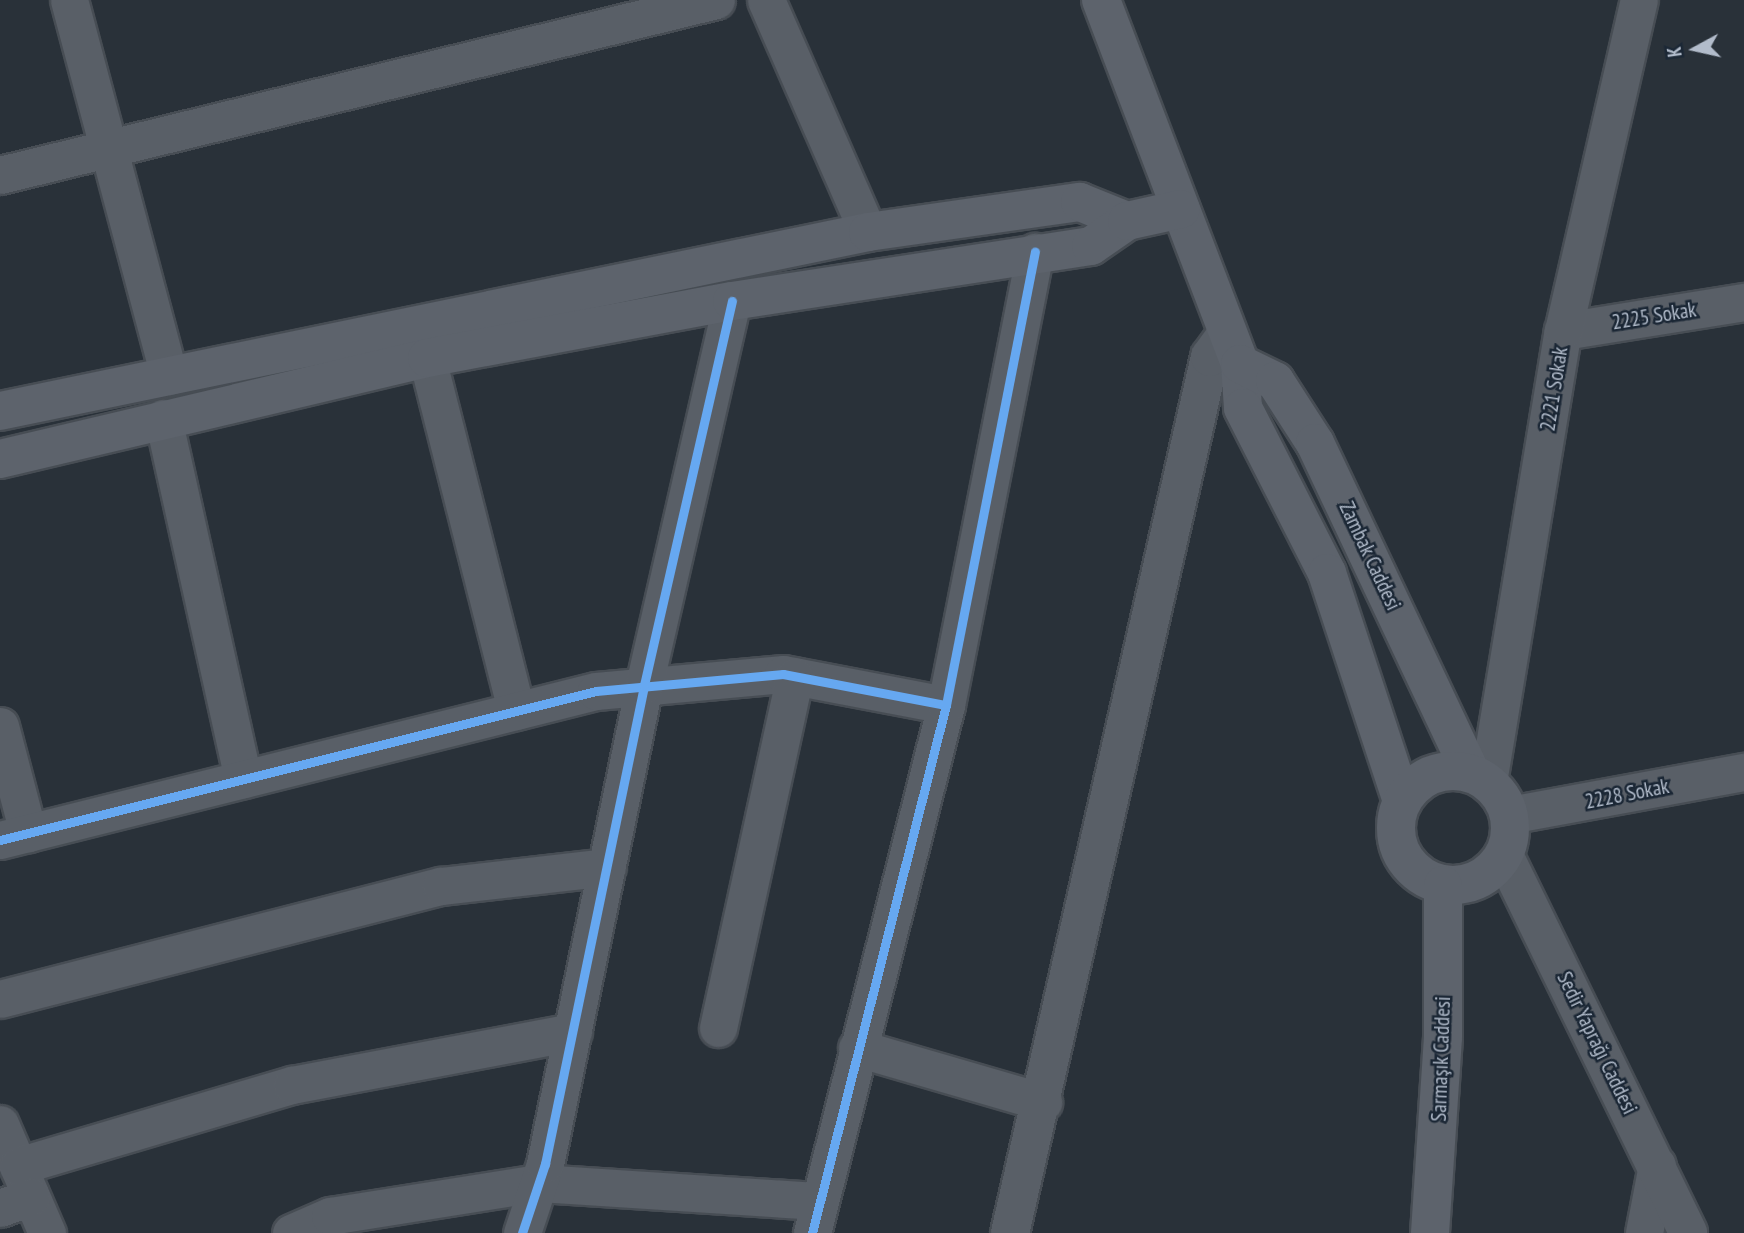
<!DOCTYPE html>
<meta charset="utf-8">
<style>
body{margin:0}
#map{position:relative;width:1744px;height:1233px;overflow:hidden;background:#293139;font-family:"PT Sans Narrow",sans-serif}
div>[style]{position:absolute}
.roads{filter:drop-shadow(2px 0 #474d54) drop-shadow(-2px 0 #474d54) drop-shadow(0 2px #474d54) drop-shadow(0 -2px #474d54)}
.minor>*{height:37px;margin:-18.5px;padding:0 18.5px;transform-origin:18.5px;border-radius:18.5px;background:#595f67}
.tertiary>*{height:38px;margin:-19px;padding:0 19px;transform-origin:19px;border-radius:19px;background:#595f67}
.secondary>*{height:38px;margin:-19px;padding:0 19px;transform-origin:19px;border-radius:19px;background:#5d636c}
.secondary>.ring{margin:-19px;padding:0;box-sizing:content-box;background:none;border:38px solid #5d636c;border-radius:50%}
.cycleway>*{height:9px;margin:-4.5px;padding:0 4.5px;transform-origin:4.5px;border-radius:4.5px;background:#66a8f1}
span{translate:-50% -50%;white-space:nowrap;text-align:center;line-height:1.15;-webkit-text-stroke:5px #1b2735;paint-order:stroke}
.street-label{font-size:21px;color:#b2bccb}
.north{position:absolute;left:1660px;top:14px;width:70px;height:70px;-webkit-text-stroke:5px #1b2735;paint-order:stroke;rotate:262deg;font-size:19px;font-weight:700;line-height:28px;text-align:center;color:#b2bccb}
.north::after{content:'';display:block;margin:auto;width:24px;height:32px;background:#b2bccb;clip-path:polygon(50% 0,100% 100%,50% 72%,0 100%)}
</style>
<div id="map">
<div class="roads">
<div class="minor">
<div style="left:69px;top:0;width:389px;rotate:75.1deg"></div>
<div style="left:766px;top:0;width:253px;rotate:66.3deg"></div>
<div style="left:0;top:175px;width:737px;rotate:-13.73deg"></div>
<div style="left:1563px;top:331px;width:183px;rotate:-9.1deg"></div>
<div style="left:427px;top:358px;width:364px;rotate:75.8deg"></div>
<div style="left:163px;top:418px;width:370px;rotate:77.5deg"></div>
<div style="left:0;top:726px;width:111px;rotate:75.3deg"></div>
<div style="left:1488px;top:782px;width:457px;rotate:-80.6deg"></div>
<div style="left:1563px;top:331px;width:340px;rotate:-77.1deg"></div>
<div style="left:1509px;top:815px;width:239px;rotate:-10.4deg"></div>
<div style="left:0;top:840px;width:614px;rotate:-14.04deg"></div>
<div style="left:596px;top:691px;width:188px;rotate:-5.2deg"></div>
<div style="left:783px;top:674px;width:166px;rotate:10.8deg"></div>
<div style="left:0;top:999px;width:455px;rotate:-14.4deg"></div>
<div style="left:441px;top:886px;width:167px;rotate:-6.5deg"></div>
<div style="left:718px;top:1028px;width:360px;rotate:-77.7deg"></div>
<div style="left:857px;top:1048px;width:194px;rotate:16.2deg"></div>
<div style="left:0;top:1124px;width:119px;rotate:66.7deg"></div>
<div style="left:18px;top:1166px;width:286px;rotate:-16.5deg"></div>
<div style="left:292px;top:1085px;width:286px;rotate:-10.7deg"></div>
<div style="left:0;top:1208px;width:33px;rotate:-20deg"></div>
<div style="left:291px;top:1233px;width:43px;rotate:-23.6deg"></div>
<div style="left:330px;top:1216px;width:212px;rotate:-9deg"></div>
<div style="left:539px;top:1183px;width:281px;rotate:3.7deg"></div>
<div style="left:522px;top:1233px;width:73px;rotate:-71.6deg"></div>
<div style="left:545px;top:1164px;width:489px;rotate:-78.3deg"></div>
<div style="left:644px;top:685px;width:394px;rotate:-77.1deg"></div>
<div style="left:812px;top:1233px;width:545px;rotate:-75.76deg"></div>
<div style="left:946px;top:705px;width:462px;rotate:-78.9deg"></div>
<div style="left:1644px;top:1233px;width:69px;rotate:-79.2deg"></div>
</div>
<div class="tertiary">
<div style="left:1504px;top:855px;width:420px;rotate:64deg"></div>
<div style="left:1010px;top:1233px;width:899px;rotate:-77.14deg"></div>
<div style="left:1210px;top:357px;width:29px;rotate:-54deg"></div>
</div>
<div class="secondary">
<div style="left:1101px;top:0;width:390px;rotate:69.1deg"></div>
<div style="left:1240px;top:364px;width:44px;rotate:86.1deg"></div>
<div style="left:1243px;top:408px;width:185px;rotate:63deg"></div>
<div style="left:1327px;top:573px;width:240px;rotate:71.8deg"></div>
<div style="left:1240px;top:364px;width:39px;rotate:26deg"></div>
<div style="left:1275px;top:381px;width:74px;rotate:57.2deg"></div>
<div style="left:1315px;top:443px;width:365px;rotate:64.7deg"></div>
<div style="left:0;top:411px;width:886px;rotate:-11.65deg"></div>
<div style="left:868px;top:232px;width:214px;rotate:-8.1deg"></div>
<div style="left:1080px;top:202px;width:51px;rotate:22deg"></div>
<div style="left:0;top:459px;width:439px;rotate:-13.3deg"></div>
<div style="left:427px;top:358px;width:310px;rotate:-10.6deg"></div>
<div style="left:732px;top:301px;width:363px;rotate:-8.7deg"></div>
<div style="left:1091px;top:246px;width:44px;rotate:-34.8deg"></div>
<div style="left:1127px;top:221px;width:55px;rotate:-12.5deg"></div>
<div class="ring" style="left:1396px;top:771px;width:76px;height:76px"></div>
<div style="left:1430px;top:1233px;width:196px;rotate:-86.2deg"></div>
<div style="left:1443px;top:1037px;width:152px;rotate:-90deg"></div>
</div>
</div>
<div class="cycleway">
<div style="left:0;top:840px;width:614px;rotate:-14.04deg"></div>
<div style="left:596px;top:691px;width:188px;rotate:-5.2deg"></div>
<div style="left:783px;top:674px;width:166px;rotate:10.8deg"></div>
<div style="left:522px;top:1233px;width:73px;rotate:-71.6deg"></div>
<div style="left:545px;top:1164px;width:489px;rotate:-78.3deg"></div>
<div style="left:644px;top:685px;width:394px;rotate:-77.1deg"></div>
<div style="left:812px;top:1233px;width:545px;rotate:-75.76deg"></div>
<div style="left:946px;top:705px;width:462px;rotate:-78.9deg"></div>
</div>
<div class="street-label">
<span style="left:1654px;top:316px;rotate:-9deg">2225 Sokak</span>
<span style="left:1554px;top:389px;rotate:-81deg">2221 Sokak</span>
<span style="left:1370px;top:556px;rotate:65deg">Zambak Caddesi</span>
<span style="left:1627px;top:794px;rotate:-11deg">2228 Sokak</span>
<span style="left:1597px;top:1043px;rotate:64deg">Sedir Yaprağı Caddesi</span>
<span style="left:1441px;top:1059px;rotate:-88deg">Sarmaşık Caddesi</span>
</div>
<div class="north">K</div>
</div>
